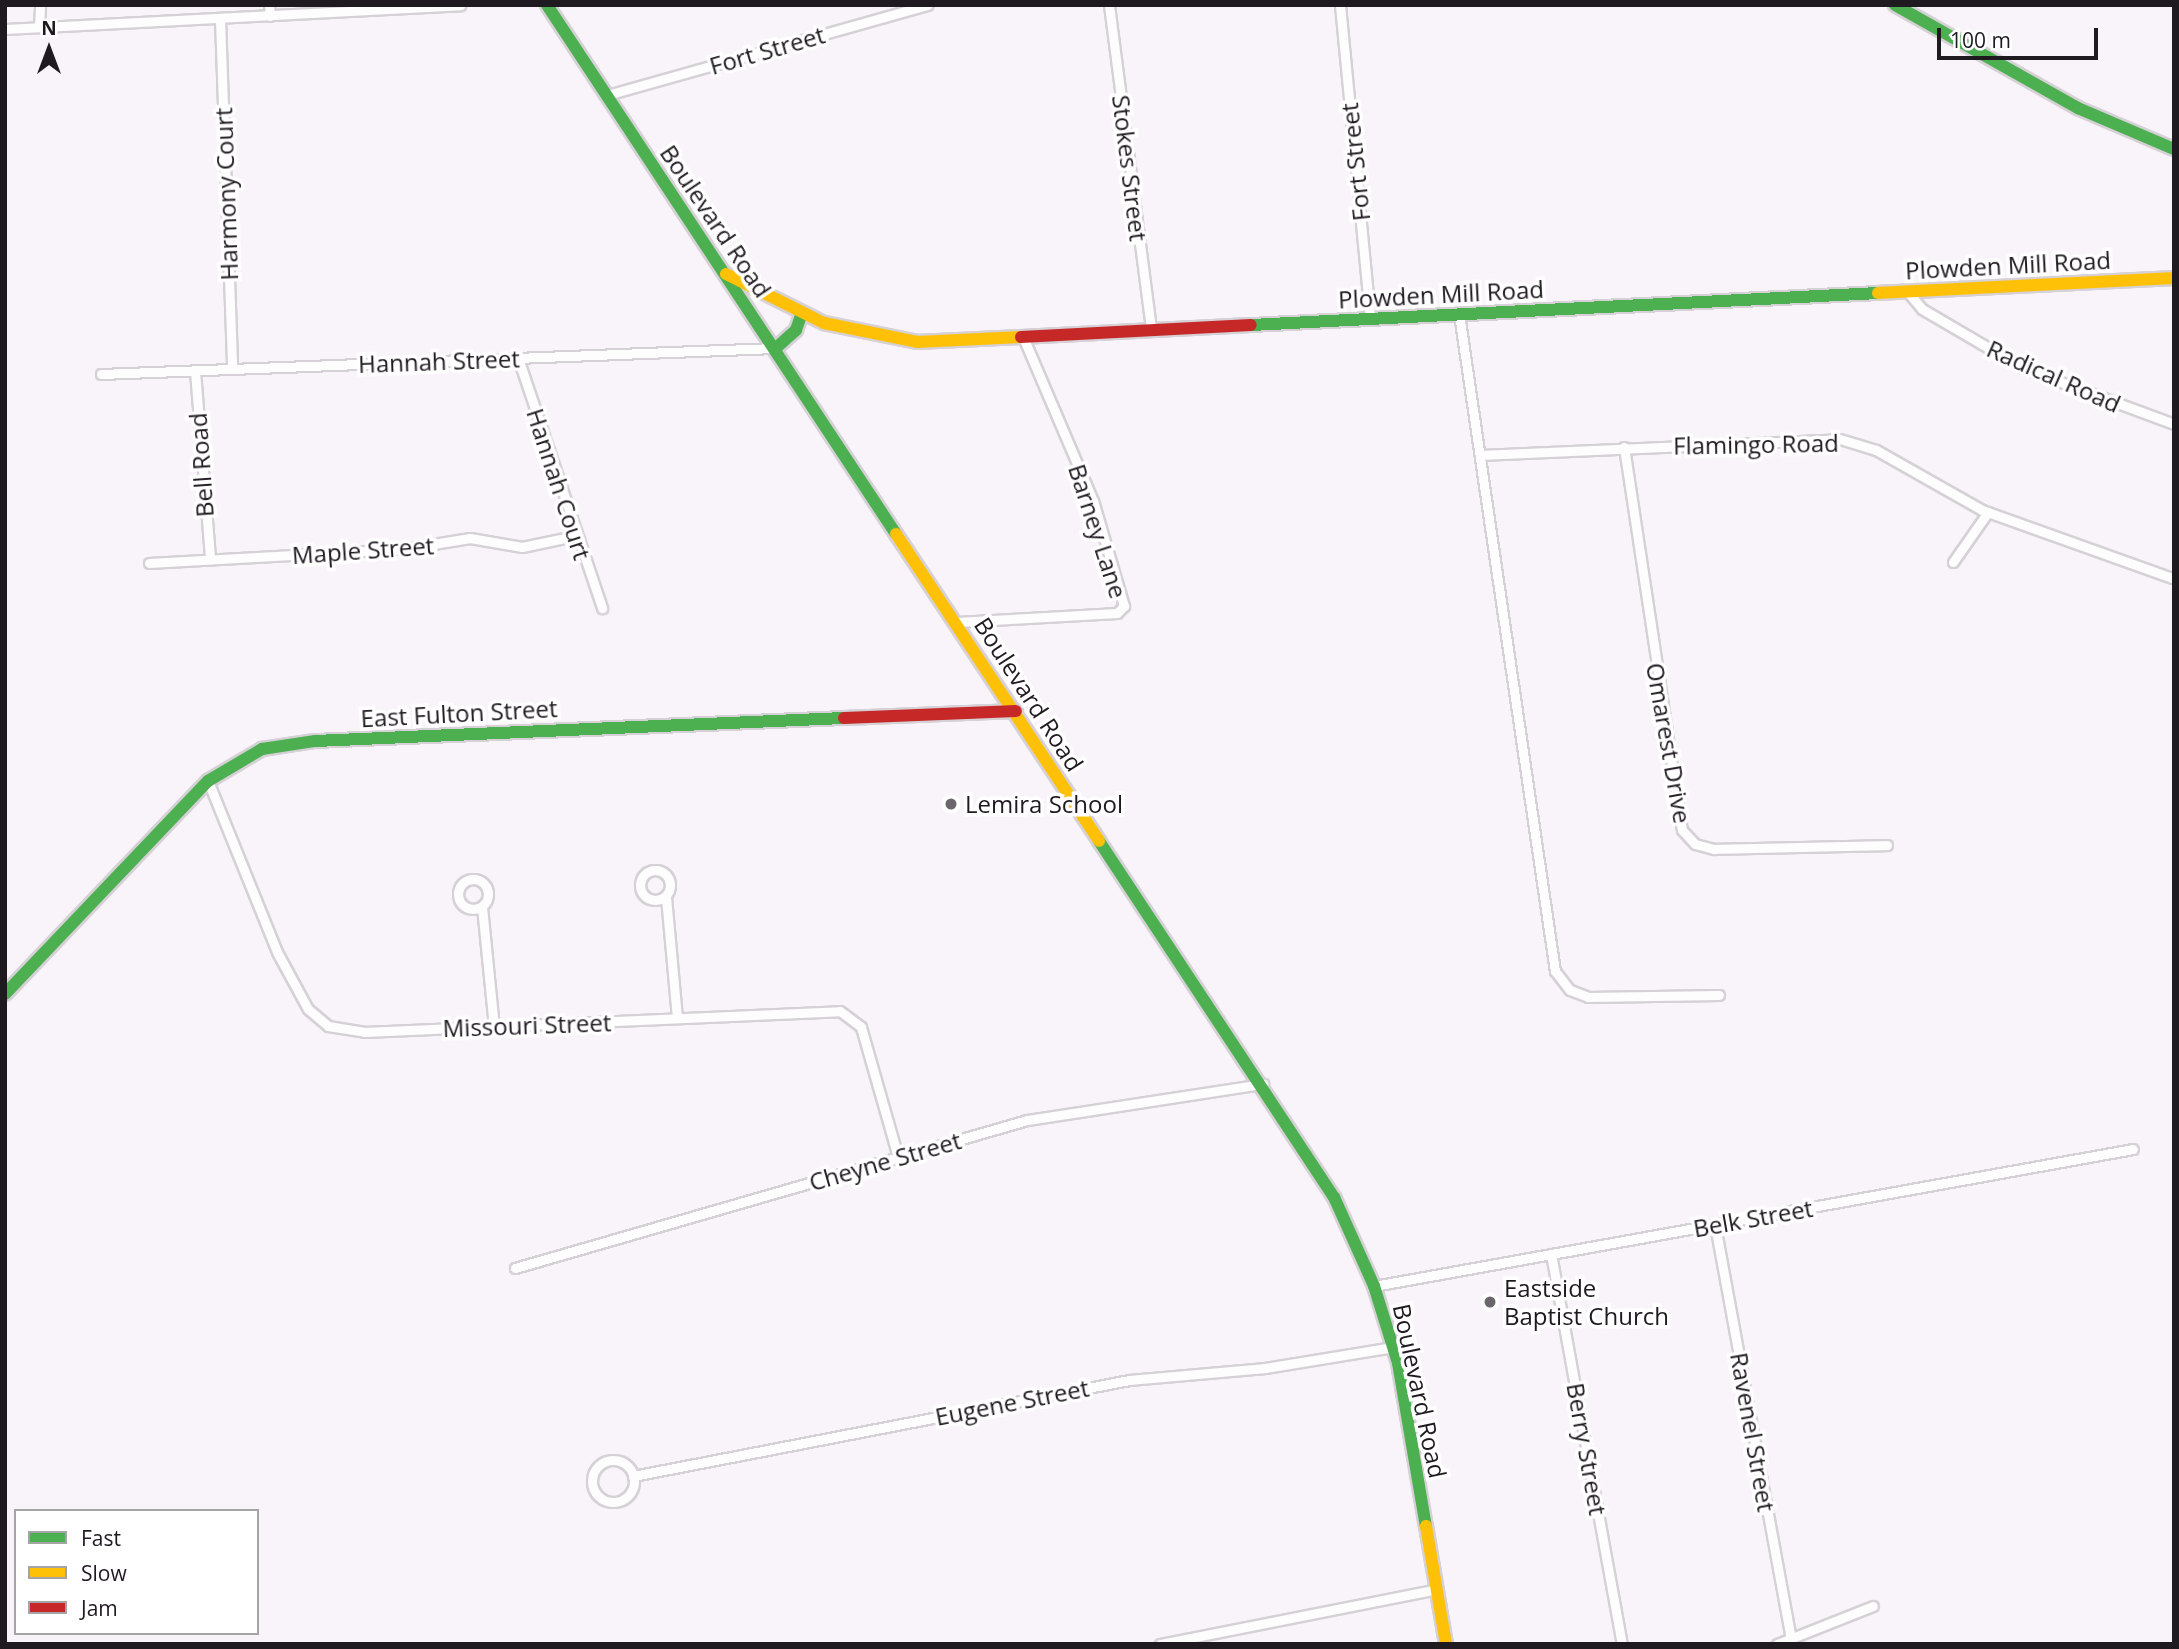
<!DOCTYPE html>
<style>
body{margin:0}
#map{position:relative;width:2179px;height:1649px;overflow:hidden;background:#f9f4fa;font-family:"Open Sans",sans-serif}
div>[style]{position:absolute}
.roads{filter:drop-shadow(2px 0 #d5d1d6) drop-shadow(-2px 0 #d5d1d6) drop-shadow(0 2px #d5d1d6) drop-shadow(0 -2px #d5d1d6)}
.street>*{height:9px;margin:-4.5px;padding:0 4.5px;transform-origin:4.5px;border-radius:4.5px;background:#fefdfe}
.street>.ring{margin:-4.5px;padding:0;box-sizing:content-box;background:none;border:9px solid #fefdfe;border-radius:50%}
.fast>*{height:12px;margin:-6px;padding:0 6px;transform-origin:6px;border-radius:6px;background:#4caf50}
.slow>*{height:12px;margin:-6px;padding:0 6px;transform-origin:6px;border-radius:6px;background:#ffc107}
.jam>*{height:12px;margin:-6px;padding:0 6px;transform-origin:6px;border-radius:6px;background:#c62828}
.dots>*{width:19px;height:19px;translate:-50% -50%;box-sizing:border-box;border:4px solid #fff;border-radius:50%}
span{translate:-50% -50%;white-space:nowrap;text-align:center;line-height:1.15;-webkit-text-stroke:7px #fff;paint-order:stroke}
.street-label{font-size:24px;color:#1f1a20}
.poi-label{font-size:24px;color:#1f1a20}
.left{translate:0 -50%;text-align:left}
.frame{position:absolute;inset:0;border:7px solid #1f1a20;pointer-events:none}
.legend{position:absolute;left:14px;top:1509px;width:245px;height:126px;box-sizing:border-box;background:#fff;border:2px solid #a5a3a6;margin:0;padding:9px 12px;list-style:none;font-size:21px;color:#1f1a20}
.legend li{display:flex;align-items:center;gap:14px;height:35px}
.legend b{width:35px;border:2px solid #a5a3a6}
.north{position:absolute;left:14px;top:14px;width:70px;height:70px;-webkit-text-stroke:5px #fff;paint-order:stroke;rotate:0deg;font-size:19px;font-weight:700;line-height:28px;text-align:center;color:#1f1a20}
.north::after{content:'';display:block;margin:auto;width:24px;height:32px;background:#1f1a20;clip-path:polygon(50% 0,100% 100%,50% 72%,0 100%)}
.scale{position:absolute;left:1937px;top:28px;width:161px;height:32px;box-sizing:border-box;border:4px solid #1f1a20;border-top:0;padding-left:9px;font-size:21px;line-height:24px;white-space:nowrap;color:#1f1a20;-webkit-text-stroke:5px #fff;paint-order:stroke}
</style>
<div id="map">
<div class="roads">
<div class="street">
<div style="left:269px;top:5px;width:11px;rotate:85deg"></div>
<div style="left:1109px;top:5px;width:328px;rotate:82.6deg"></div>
<div style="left:1340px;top:5px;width:315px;rotate:84.5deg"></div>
<div style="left:220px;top:19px;width:350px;rotate:88deg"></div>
<div style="left:39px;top:27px;width:22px;rotate:-87deg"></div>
<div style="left:5px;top:29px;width:456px;rotate:-3deg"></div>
<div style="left:607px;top:95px;width:333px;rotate:-15.7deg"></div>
<div style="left:1907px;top:291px;width:23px;rotate:50deg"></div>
<div style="left:1922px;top:309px;width:117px;rotate:30.3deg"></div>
<div style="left:2023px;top:368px;width:161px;rotate:20.3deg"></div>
<div style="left:1459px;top:314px;width:664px;rotate:81.69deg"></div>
<div style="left:1555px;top:971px;width:24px;rotate:52deg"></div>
<div style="left:1570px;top:990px;width:19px;rotate:21deg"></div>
<div style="left:1588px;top:997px;width:131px;rotate:-0.9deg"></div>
<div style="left:518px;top:358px;width:264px;rotate:71.4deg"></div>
<div style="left:195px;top:371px;width:189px;rotate:85.4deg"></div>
<div style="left:101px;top:374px;width:676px;rotate:-2.21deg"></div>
<div style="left:1624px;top:447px;width:387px;rotate:81.4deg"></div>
<div style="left:1682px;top:830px;width:19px;rotate:47deg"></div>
<div style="left:1695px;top:844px;width:20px;rotate:15deg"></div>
<div style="left:1714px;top:849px;width:173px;rotate:-1.3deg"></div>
<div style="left:1480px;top:455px;width:360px;rotate:-2.5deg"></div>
<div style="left:1840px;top:439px;width:38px;rotate:17deg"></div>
<div style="left:1876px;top:450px;width:122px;rotate:29.5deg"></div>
<div style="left:1982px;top:510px;width:202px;rotate:19.7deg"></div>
<div style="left:1953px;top:562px;width:61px;rotate:-55deg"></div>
<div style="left:149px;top:563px;width:253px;rotate:-3.2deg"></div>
<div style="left:402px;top:549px;width:69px;rotate:-9.2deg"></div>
<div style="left:470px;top:538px;width:53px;rotate:9.8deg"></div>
<div style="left:522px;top:547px;width:53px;rotate:-11.9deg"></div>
<div style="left:957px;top:622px;width:160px;rotate:-3.2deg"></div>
<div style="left:1117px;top:613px;width:10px;rotate:-45deg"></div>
<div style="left:1124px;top:606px;width:109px;rotate:-106.4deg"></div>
<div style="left:1093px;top:501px;width:178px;rotate:-113.1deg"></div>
<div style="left:208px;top:781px;width:184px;rotate:68deg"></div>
<div style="left:277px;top:952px;width:65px;rotate:61.5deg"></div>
<div style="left:308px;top:1009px;width:26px;rotate:40deg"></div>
<div style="left:328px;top:1026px;width:36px;rotate:9deg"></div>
<div style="left:364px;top:1032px;width:476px;rotate:-2.5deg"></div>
<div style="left:840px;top:1011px;width:26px;rotate:37deg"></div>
<div style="left:861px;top:1027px;width:135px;rotate:74.1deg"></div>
<div class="ring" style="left:640px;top:870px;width:21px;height:21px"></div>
<div class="ring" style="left:458px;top:879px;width:21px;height:21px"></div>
<div style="left:666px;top:897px;width:121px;rotate:84.8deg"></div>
<div style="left:482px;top:907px;width:121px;rotate:84.3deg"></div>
<div style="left:1715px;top:1225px;width:420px;rotate:79.6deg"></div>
<div style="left:1551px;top:1254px;width:396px;rotate:79.7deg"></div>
<div style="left:515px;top:1268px;width:533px;rotate:-16.12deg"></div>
<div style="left:1027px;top:1120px;width:239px;rotate:-8.7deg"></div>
<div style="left:1374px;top:1286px;width:771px;rotate:-10.23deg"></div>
<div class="ring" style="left:592px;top:1460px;width:33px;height:33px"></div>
<div style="left:633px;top:1476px;width:505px;rotate:-10.95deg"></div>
<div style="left:1129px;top:1380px;width:137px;rotate:-5deg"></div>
<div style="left:1265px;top:1368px;width:130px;rotate:-9.3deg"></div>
<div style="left:1160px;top:1644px;width:282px;rotate:-11.2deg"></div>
<div style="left:1777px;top:1644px;width:103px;rotate:-21.6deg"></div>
</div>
<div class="fast">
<div style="left:547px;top:5px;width:634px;rotate:56.59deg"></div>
<div style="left:1895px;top:5px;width:210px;rotate:29.4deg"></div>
<div style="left:2078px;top:108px;width:104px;rotate:23.1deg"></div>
<div style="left:1251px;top:325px;width:628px;rotate:-2.92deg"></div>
<div style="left:776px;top:348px;width:27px;rotate:-42deg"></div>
<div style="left:796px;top:330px;width:18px;rotate:-71deg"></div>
<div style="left:1099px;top:841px;width:427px;rotate:56.6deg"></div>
<div style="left:1334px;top:1197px;width:98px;rotate:65.8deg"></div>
<div style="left:1374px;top:1286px;width:81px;rotate:72.7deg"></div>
<div style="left:1398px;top:1363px;width:165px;rotate:80.3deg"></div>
<div style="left:5px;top:994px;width:294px;rotate:-46.4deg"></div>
<div style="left:208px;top:781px;width:63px;rotate:-30.7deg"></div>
<div style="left:262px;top:749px;width:54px;rotate:-8.6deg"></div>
<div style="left:315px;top:741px;width:529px;rotate:-2.49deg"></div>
</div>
<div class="slow">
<div style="left:726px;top:274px;width:110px;rotate:26.6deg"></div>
<div style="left:824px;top:323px;width:95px;rotate:11.5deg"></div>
<div style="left:917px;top:342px;width:104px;rotate:-2.8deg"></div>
<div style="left:1878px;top:293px;width:296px;rotate:-2.9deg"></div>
<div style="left:896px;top:534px;width:368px;rotate:56.5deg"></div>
<div style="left:1426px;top:1526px;width:120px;rotate:80.4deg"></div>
</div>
<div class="jam">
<div style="left:1021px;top:337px;width:230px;rotate:-3deg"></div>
<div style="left:844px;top:718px;width:172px;rotate:-2.3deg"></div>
</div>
</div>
<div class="dots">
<div style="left:951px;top:804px;background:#6b666c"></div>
<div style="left:1490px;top:1302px;background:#6b666c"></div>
</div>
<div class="street-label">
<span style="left:767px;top:50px;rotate:-16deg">Fort Street</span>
<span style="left:1355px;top:162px;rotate:-96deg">Fort Street</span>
<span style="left:1130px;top:168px;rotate:83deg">Stokes Street</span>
<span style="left:226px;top:194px;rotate:-92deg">Harmony Court</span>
<span style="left:716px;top:221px;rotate:56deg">Boulevard Road</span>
<span style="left:2008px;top:265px;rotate:-3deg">Plowden Mill Road</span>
<span style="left:1441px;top:294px;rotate:-3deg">Plowden Mill Road</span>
<span style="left:439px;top:361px;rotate:-2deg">Hannah Street</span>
<span style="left:2054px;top:376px;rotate:24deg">Radical Road</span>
<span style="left:1756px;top:444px;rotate:-1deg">Flamingo Road</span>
<span style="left:201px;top:465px;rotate:-94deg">Bell Road</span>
<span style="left:559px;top:484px;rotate:72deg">Hannah Court</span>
<span style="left:1098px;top:531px;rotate:72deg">Barney Lane</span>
<span style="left:363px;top:550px;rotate:-4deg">Maple Street</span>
<span style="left:1029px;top:694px;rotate:57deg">Boulevard Road</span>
<span style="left:459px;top:713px;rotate:-3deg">East Fulton Street</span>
<span style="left:1669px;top:743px;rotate:80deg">Omarest Drive</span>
<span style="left:527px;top:1025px;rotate:-2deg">Missouri Street</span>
<span style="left:885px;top:1161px;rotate:-16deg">Cheyne Street</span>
<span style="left:1753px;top:1218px;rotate:-10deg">Belk Street</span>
<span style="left:1420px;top:1391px;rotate:78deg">Boulevard Road</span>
<span style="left:1012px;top:1402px;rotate:-11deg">Eugene Street</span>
<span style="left:1753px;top:1432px;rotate:80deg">Ravenel Street</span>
<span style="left:1587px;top:1449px;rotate:80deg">Berry Street</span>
</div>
<div class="poi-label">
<span class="left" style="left:965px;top:804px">Lemira School</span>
<span class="left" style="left:1504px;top:1302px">Eastside<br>Baptist Church</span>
</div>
<div class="frame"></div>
<ul class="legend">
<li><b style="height:9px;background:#4caf50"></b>Fast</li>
<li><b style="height:9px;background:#ffc107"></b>Slow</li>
<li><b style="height:9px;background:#c62828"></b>Jam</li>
</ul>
<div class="north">N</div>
<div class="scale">100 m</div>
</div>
